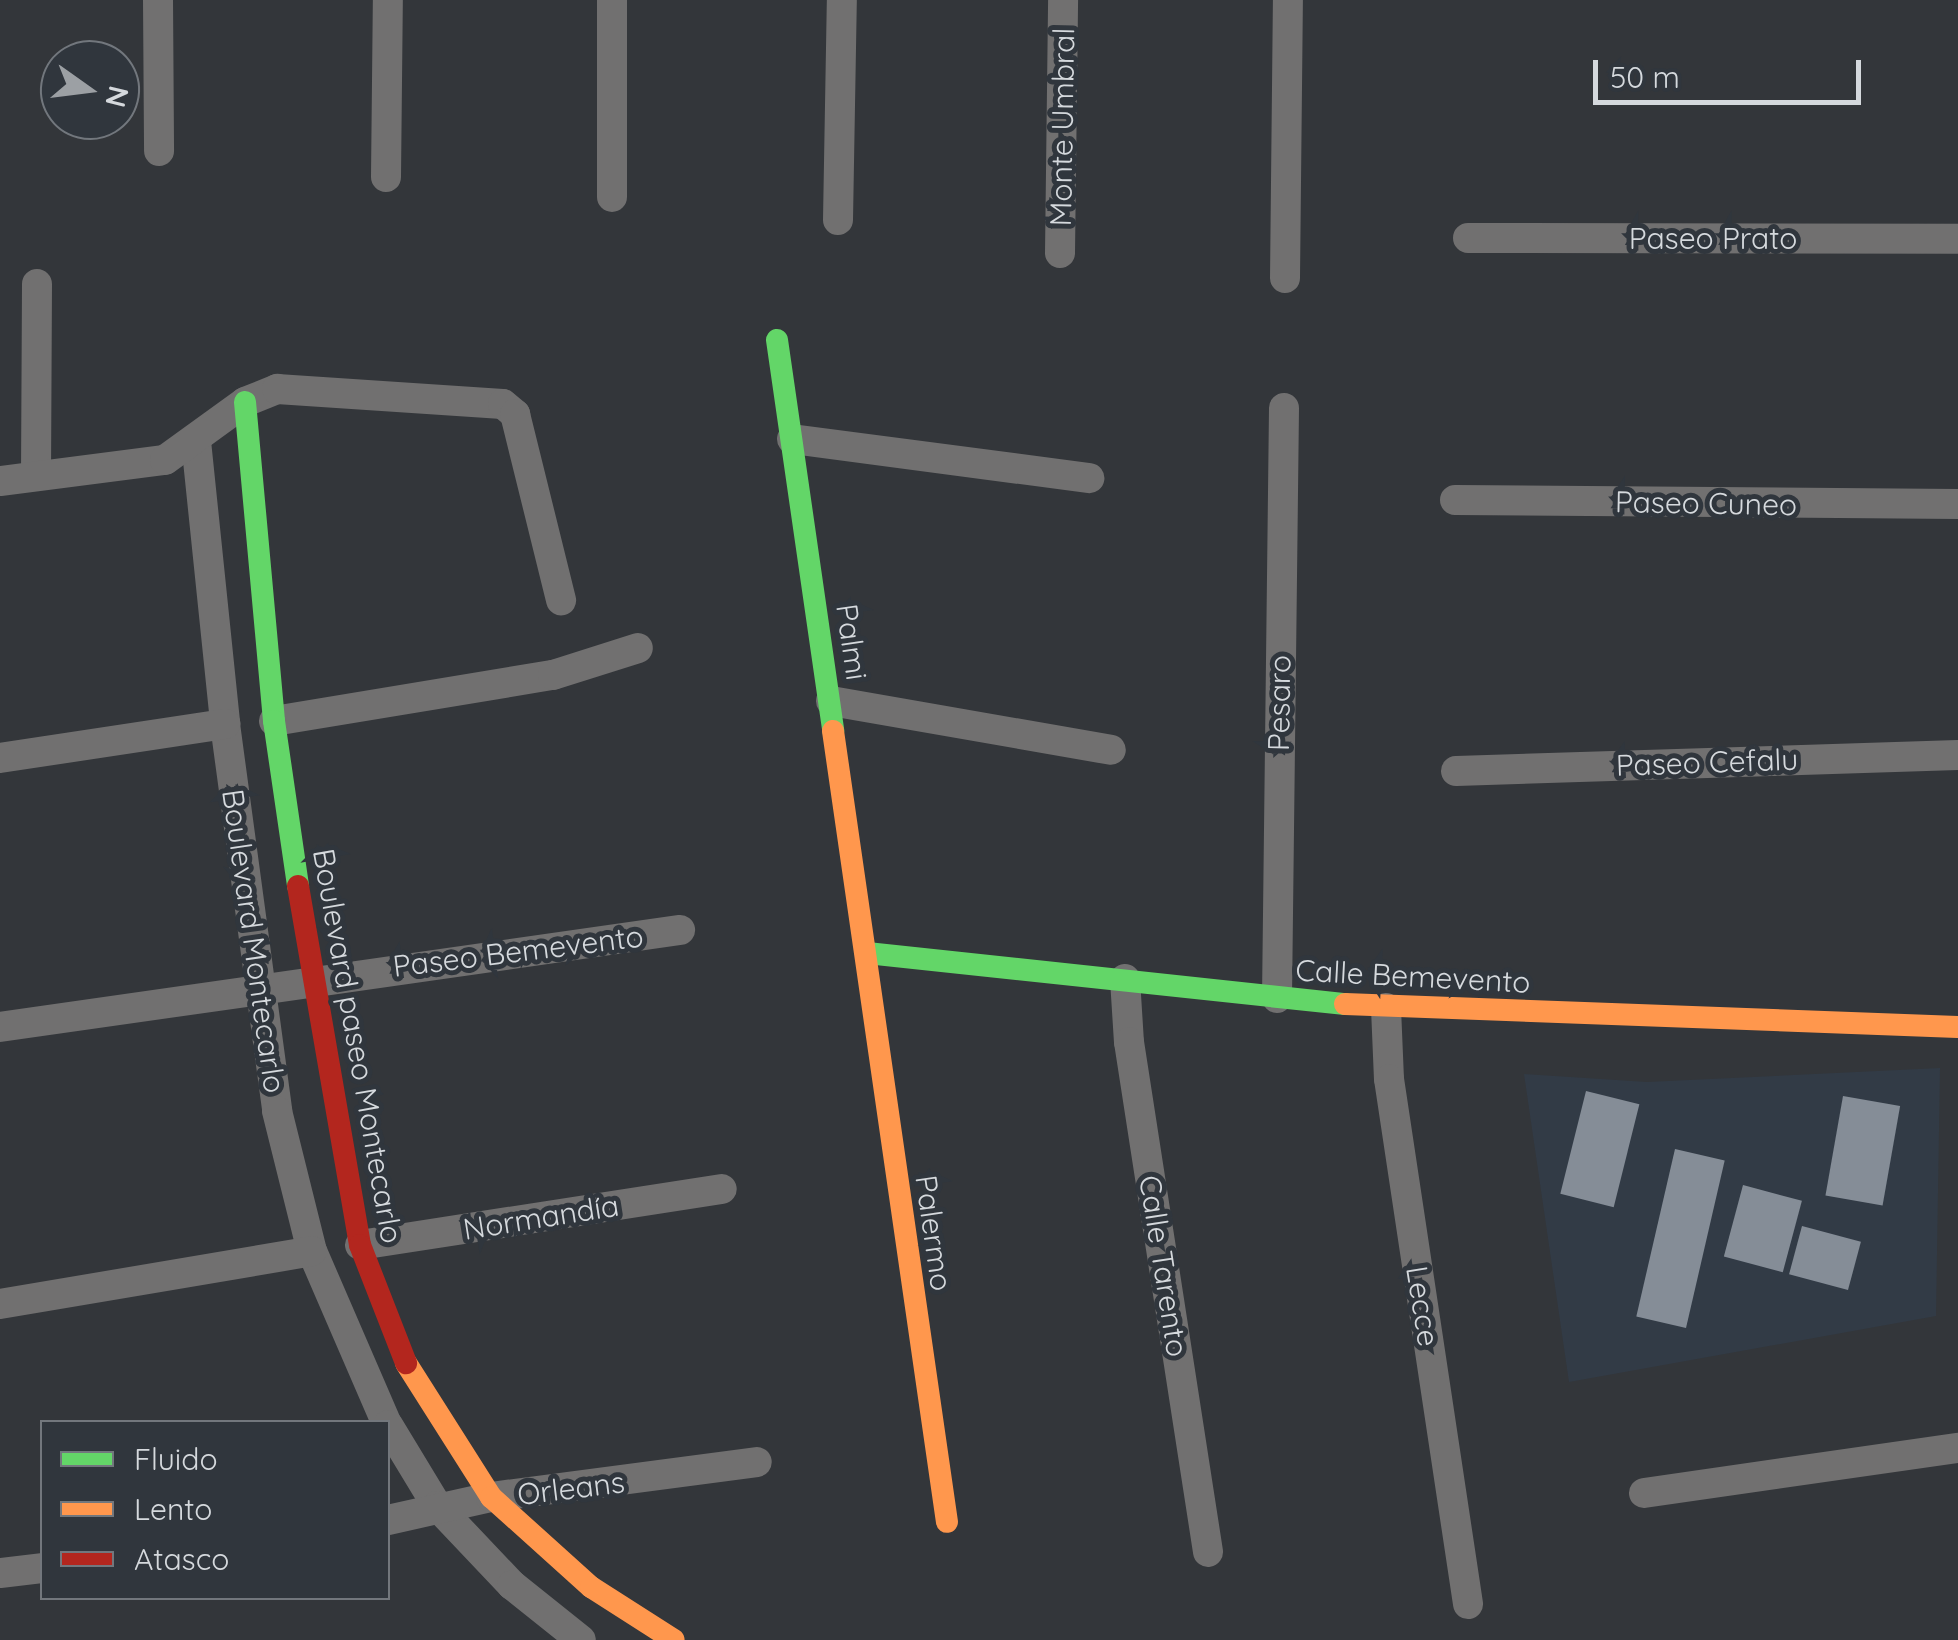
<!DOCTYPE html>
<meta charset="utf-8">
<style>
body{margin:0}
#map{position:relative;width:1958px;height:1640px;overflow:hidden;background:#33363a;font-family:Quicksand,sans-serif}
div>[style]{position:absolute}
.built>*{inset:0;background:#323b46}
.building>*{inset:0;background:#858d97;transform-origin:0 0}
.street>*{height:30px;margin:-15px;padding:0 15px;transform-origin:15px;border-radius:15px;background:#717070}
.fast>*{height:22px;margin:-11px;padding:0 11px;transform-origin:11px;border-radius:11px;background:#63d668}
.slow>*{height:22px;margin:-11px;padding:0 11px;transform-origin:11px;border-radius:11px;background:#ff974d}
.jam>*{height:22px;margin:-11px;padding:0 11px;transform-origin:11px;border-radius:11px;background:#b3261e}
span{translate:-50% -50%;white-space:nowrap;text-align:center;line-height:1.15;-webkit-text-stroke:10px #30363d;paint-order:stroke}
.street-label{font-size:30px;color:#d5d9dd}
.legend{position:absolute;left:40px;top:1420px;width:350px;height:180px;box-sizing:border-box;background:#30363d;border:2px solid #72777d;margin:0;padding:12px 18px;list-style:none;font-size:30px;color:#d5d9dd}
.legend li{display:flex;align-items:center;gap:20px;height:50px}
.legend b{width:50px;border:2px solid #72777d}
.north{position:absolute;left:40px;top:40px;width:100px;height:100px;box-sizing:border-box;background:#30363d;border:2px solid #72777d;border-radius:50%;rotate:104deg;font-size:28px;font-weight:700;line-height:40px;text-align:center;color:#d5d9dd}
.north::after{content:'';display:block;margin:auto;width:35px;height:45px;background:#9ca0a4;clip-path:polygon(50% 0,100% 100%,50% 72%,0 100%)}
.scale{position:absolute;left:1593px;top:60px;width:268px;height:45px;box-sizing:border-box;border:5px solid #d5d9dd;border-top:0;padding-left:12px;font-size:30px;line-height:35px;white-space:nowrap;color:#d5d9dd;-webkit-text-stroke:8px #30363d;paint-order:stroke}
</style>
<div id="map">
<div class="built">
<div style="clip-path:polygon(1940px 1068px,1936px 1316px,1569px 1382px,1524px 1074px,1647px 1082px)"></div>
</div>
<div class="building">
<div style="left:1586px;top:1091px;width:55px;height:106px;rotate:14deg"></div>
<div style="left:1843px;top:1096px;width:58px;height:101px;rotate:10deg"></div>
<div style="left:1675px;top:1149px;width:51px;height:172px;rotate:13deg"></div>
<div style="left:1743px;top:1185px;width:61px;height:74px;rotate:15deg"></div>
<div style="left:1802px;top:1226px;width:61px;height:50px;rotate:15deg"></div>
</div>
<div class="street">
<div style="left:158px;top:0;width:151px;rotate:89.6deg"></div>
<div style="left:612px;top:0;width:197px;rotate:90deg"></div>
<div style="left:386px;top:177px;width:177px;rotate:-89.4deg"></div>
<div style="left:838px;top:220px;width:220px;rotate:-89deg"></div>
<div style="left:1468px;top:238px;width:490px;rotate:0.1deg"></div>
<div style="left:1060px;top:253px;width:253px;rotate:-89.3deg"></div>
<div style="left:1285px;top:278px;width:278px;rotate:-89.4deg"></div>
<div style="left:792px;top:439px;width:300px;rotate:7.5deg"></div>
<div style="left:196px;top:441px;width:284px;rotate:84.1deg"></div>
<div style="left:225px;top:724px;width:390px;rotate:82.3deg"></div>
<div style="left:277px;top:1111px;width:144px;rotate:76deg"></div>
<div style="left:312px;top:1251px;width:186px;rotate:66.6deg"></div>
<div style="left:36px;top:475px;width:191px;rotate:-89.7deg"></div>
<div style="left:0;top:481px;width:166px;rotate:-7.3deg"></div>
<div style="left:165px;top:460px;width:99px;rotate:-35.9deg"></div>
<div style="left:245px;top:402px;width:35px;rotate:-22deg"></div>
<div style="left:277px;top:389px;width:226px;rotate:3.8deg"></div>
<div style="left:503px;top:404px;width:16px;rotate:40deg"></div>
<div style="left:515px;top:414px;width:192px;rotate:76.1deg"></div>
<div style="left:1455px;top:500px;width:503px;rotate:0.46deg"></div>
<div style="left:831px;top:701px;width:284px;rotate:9.9deg"></div>
<div style="left:274px;top:721px;width:283px;rotate:-9.4deg"></div>
<div style="left:553px;top:675px;width:89px;rotate:-17.6deg"></div>
<div style="left:0;top:758px;width:228px;rotate:-8.6deg"></div>
<div style="left:1456px;top:771px;width:502px;rotate:-1.83deg"></div>
<div style="left:1125px;top:979px;width:63px;rotate:86.4deg"></div>
<div style="left:1129px;top:1042px;width:516px;rotate:81.19deg"></div>
<div style="left:1277px;top:998px;width:590px;rotate:-89.32deg"></div>
<div style="left:1386px;top:1008px;width:71px;rotate:87.6deg"></div>
<div style="left:1389px;top:1079px;width:531px;rotate:81.44deg"></div>
<div style="left:0;top:1027px;width:687px;rotate:-8.12deg"></div>
<div style="left:360px;top:1245px;width:366px;rotate:-8.8deg"></div>
<div style="left:0;top:1304px;width:316px;rotate:-9.6deg"></div>
<div style="left:388px;top:1425px;width:95px;rotate:58.8deg"></div>
<div style="left:437px;top:1506px;width:109px;rotate:46.5deg"></div>
<div style="left:512px;top:1585px;width:88px;rotate:38.6deg"></div>
<div style="left:1644px;top:1493px;width:317px;rotate:-8.2deg"></div>
<div style="left:388px;top:1520px;width:106px;rotate:-12.6deg"></div>
<div style="left:491px;top:1497px;width:268px;rotate:-7.5deg"></div>
<div style="left:0;top:1573px;width:42px;rotate:-6.8deg"></div>
</div>
<div class="fast">
<div style="left:777px;top:340px;width:395px;rotate:81.8deg"></div>
<div style="left:245px;top:402px;width:320px;rotate:84.8deg"></div>
<div style="left:274px;top:721px;width:167px;rotate:81.7deg"></div>
<div style="left:867px;top:953px;width:481px;rotate:6.1deg"></div>
</div>
<div class="slow">
<div style="left:833px;top:731px;width:799px;rotate:81.8deg"></div>
<div style="left:1345px;top:1004px;width:613px;rotate:2.15deg"></div>
<div style="left:406px;top:1363px;width:159px;rotate:57.6deg"></div>
<div style="left:491px;top:1497px;width:135px;rotate:42deg"></div>
<div style="left:591px;top:1587px;width:98px;rotate:32.6deg"></div>
</div>
<div class="jam">
<div style="left:298px;top:886px;width:364px;rotate:80.2deg"></div>
<div style="left:360px;top:1245px;width:127px;rotate:68.7deg"></div>
</div>
<div class="street-label">
<span style="left:1062px;top:127px;rotate:-89deg">Monte Umbral</span>
<span style="left:1713px;top:238px">Paseo Prato</span>
<span style="left:1706px;top:503px;rotate:1deg">Paseo Cuneo</span>
<span style="left:852px;top:642px;rotate:82deg">Palmi</span>
<span style="left:1279px;top:703px;rotate:-89deg">Pesaro</span>
<span style="left:1707px;top:762px;rotate:-2deg">Paseo Cefalu</span>
<span style="left:254px;top:941px;rotate:82deg">Boulevard Montecarlo</span>
<span style="left:518px;top:951px;rotate:-7deg">Paseo Bemevento</span>
<span style="left:1413px;top:976px;rotate:3deg">Calle Bemevento</span>
<span style="left:358px;top:1046px;rotate:80deg">Boulevard paseo Montecarlo</span>
<span style="left:541px;top:1217px;rotate:-9deg">Normandía</span>
<span style="left:934px;top:1233px;rotate:82deg">Palermo</span>
<span style="left:1164px;top:1266px;rotate:81deg">Calle Tarento</span>
<span style="left:1423px;top:1306px;rotate:81deg">Lecce</span>
<span style="left:571px;top:1488px;rotate:-7deg">Orleans</span>
</div>
<ul class="legend">
<li><b style="height:12px;background:#63d668"></b>Fluido</li>
<li><b style="height:12px;background:#ff974d"></b>Lento</li>
<li><b style="height:12px;background:#b3261e"></b>Atasco</li>
</ul>
<div class="north">N</div>
<div class="scale">50 m</div>
</div>
